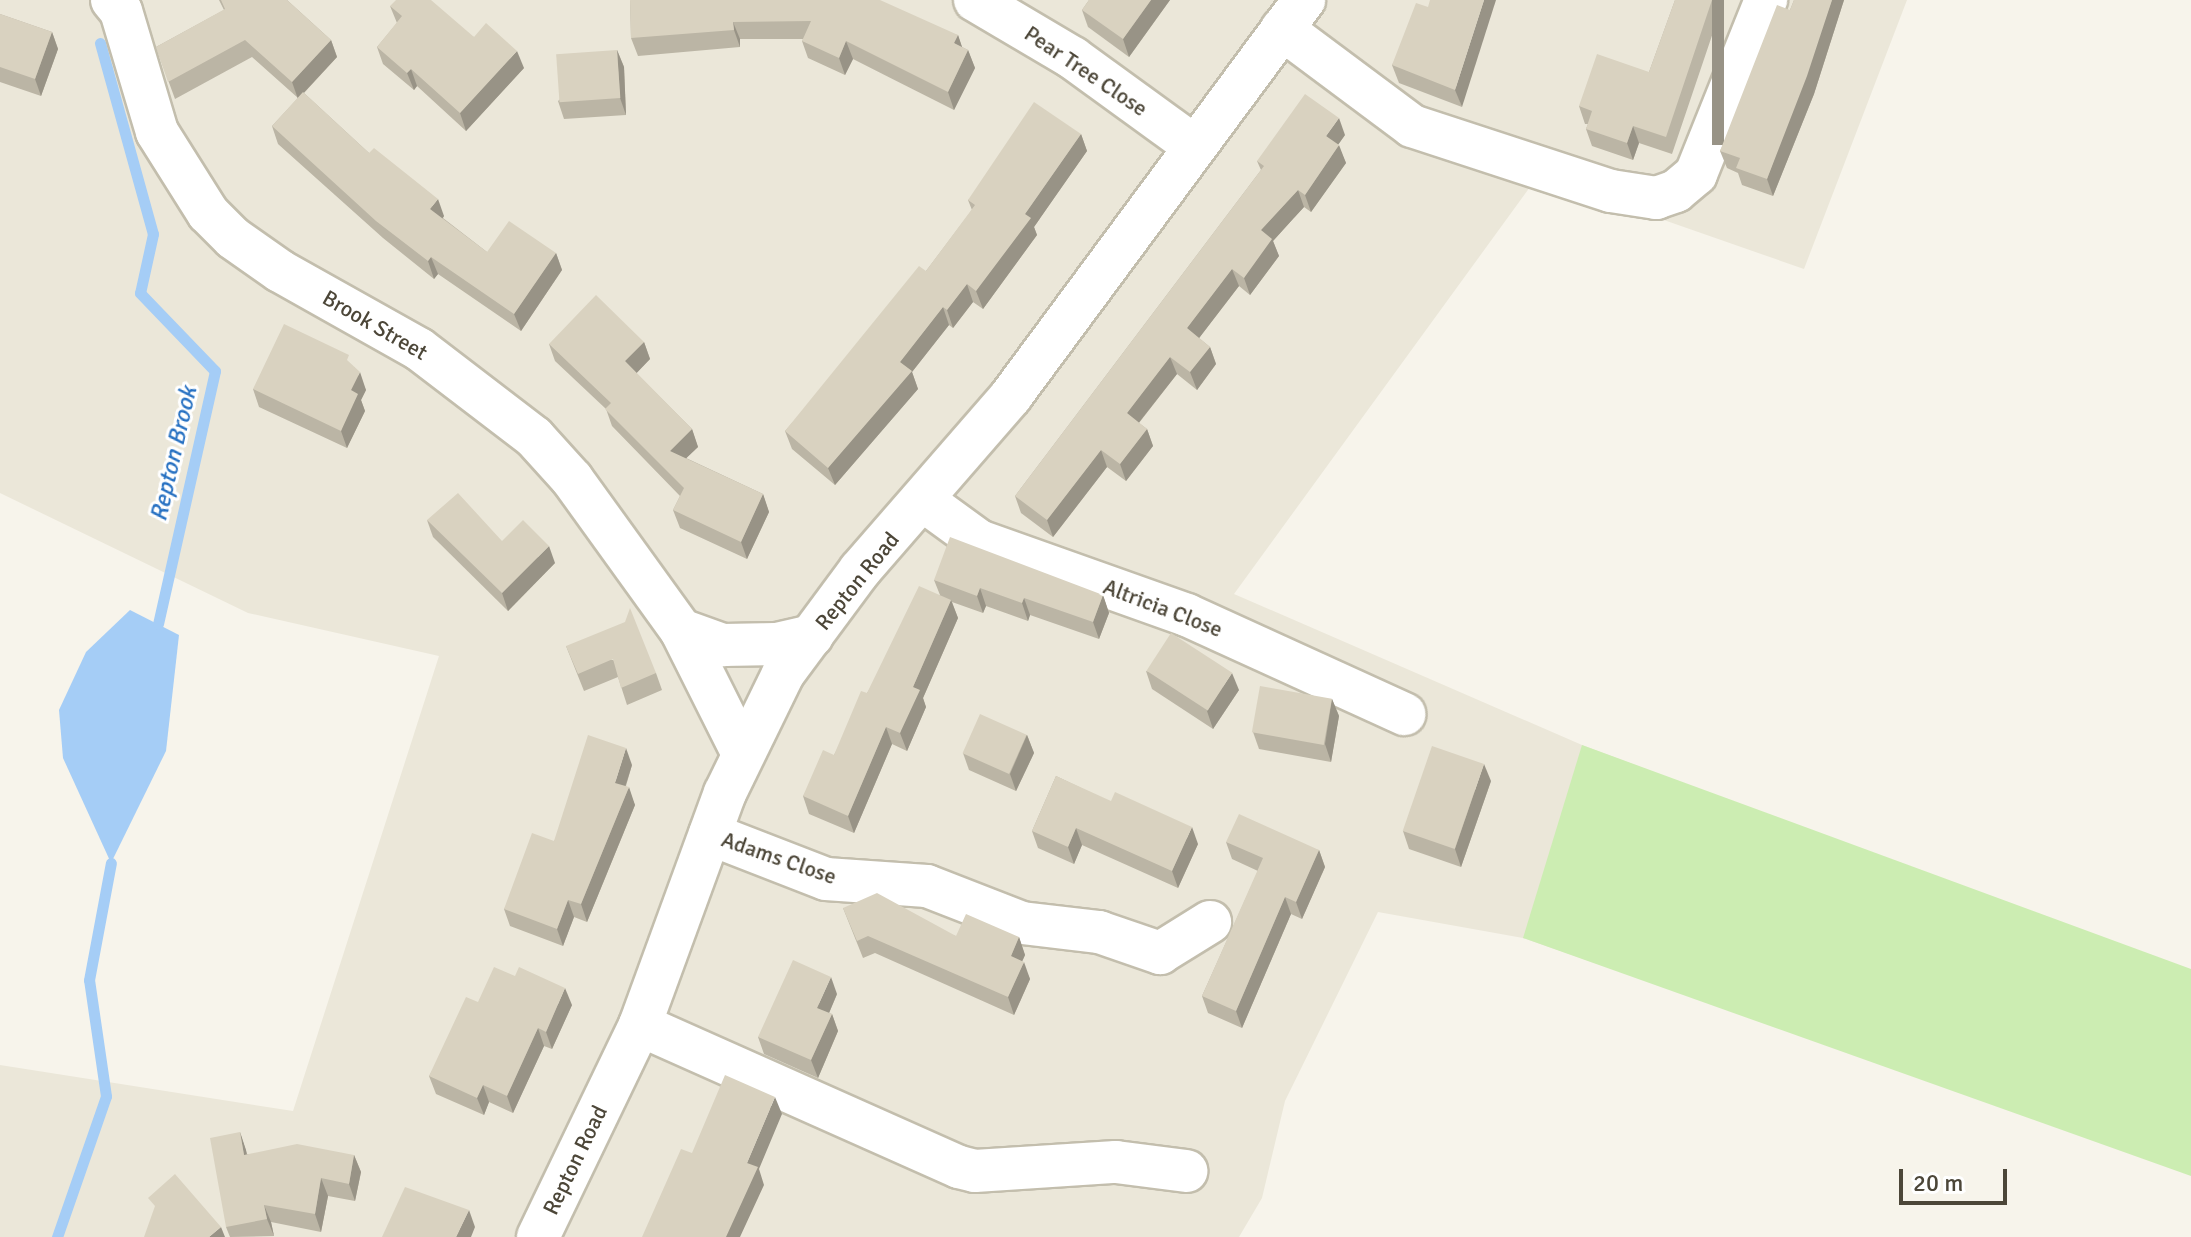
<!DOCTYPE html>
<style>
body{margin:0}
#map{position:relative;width:2191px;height:1237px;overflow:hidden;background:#f7f4eb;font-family:Signika,sans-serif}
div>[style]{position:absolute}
.residential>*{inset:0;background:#ebe7d9}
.green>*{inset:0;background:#ccedb2}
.water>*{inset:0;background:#a5cdf6}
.stream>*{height:11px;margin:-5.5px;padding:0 5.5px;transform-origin:5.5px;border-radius:5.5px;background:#a5cdf6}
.roads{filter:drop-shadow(2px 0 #c3bead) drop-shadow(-2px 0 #c3bead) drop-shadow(0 2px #c3bead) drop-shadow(0 -2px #c3bead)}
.minor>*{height:42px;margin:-21px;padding:0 21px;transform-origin:21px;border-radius:21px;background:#fff}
.wall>*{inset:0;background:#bbb5a5}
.shaded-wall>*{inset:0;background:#989386;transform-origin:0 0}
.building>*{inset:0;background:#d9d2c0;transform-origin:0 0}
span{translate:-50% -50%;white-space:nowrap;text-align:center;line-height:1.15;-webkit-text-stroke:6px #fff;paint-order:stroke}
.street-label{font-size:22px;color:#4c4638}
.water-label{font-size:24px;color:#2771c2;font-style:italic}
.scale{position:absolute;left:1899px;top:1169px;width:108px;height:36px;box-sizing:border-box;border:4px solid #4c4638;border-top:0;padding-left:10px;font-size:24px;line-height:28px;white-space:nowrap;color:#4c4638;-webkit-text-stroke:6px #fff;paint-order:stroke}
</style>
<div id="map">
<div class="residential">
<div style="clip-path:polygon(0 0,1907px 0,1804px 269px,1538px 176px,1234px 594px,1582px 745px,1890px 861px,1819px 1041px,1523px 938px,1378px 912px,1285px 1101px,1262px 1198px,1239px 1237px,0 1237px,0 1065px,293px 1111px,439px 656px,248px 613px,0 493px)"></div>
</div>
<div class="green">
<div style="clip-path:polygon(1582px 745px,2191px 969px,2191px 1176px,1523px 938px)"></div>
</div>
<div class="water">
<div style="clip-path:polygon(130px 610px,179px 635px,166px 751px,111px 863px,63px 758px,59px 710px,86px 652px)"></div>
</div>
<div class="stream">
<div style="left:100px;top:43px;width:198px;rotate:74.5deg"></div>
<div style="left:153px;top:234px;width:60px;rotate:102.4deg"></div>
<div style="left:140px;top:293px;width:108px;rotate:46.1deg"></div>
<div style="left:215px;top:371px;width:259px;rotate:102.7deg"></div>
<div style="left:57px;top:1237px;width:149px;rotate:-70.8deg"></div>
<div style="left:106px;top:1096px;width:117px;rotate:-98.3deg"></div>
<div style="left:89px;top:980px;width:119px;rotate:-79.4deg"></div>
</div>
<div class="roads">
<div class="minor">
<div style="left:112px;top:0;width:14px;rotate:51deg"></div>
<div style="left:121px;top:11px;width:126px;rotate:73.4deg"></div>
<div style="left:157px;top:132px;width:96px;rotate:57.8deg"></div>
<div style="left:208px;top:213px;width:35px;rotate:45deg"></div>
<div style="left:233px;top:238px;width:57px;rotate:35.1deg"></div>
<div style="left:280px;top:271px;width:159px;rotate:29.3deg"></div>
<div style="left:419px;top:349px;width:145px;rotate:37.4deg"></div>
<div style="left:534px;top:437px;width:57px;rotate:47.9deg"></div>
<div style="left:572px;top:479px;width:186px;rotate:54.2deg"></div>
<div style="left:681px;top:630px;width:136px;rotate:63.4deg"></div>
<div style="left:975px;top:0;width:114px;rotate:30.6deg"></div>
<div style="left:1073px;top:58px;width:150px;rotate:36deg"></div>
<div style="left:1282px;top:29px;width:162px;rotate:36.7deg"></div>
<div style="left:1412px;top:126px;width:209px;rotate:18.1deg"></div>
<div style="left:1611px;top:191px;width:46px;rotate:8.8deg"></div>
<div style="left:1656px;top:198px;width:21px;rotate:-19deg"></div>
<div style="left:1676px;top:191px;width:26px;rotate:-40deg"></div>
<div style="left:1696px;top:174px;width:188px;rotate:-68.1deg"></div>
<div style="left:924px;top:501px;width:68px;rotate:36deg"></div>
<div style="left:979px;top:541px;width:221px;rotate:19.6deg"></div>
<div style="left:1187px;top:615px;width:239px;rotate:24.5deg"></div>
<div style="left:681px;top:630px;width:45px;rotate:19.7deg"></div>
<div style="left:723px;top:645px;width:54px;rotate:-1.1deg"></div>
<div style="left:777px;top:644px;width:36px;rotate:-13deg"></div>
<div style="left:710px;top:834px;width:124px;rotate:21.2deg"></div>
<div style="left:826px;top:879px;width:101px;rotate:4deg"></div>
<div style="left:927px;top:886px;width:102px;rotate:21.3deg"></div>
<div style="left:1022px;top:923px;width:78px;rotate:6.7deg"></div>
<div style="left:1099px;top:932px;width:65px;rotate:19deg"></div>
<div style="left:1160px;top:953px;width:59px;rotate:-31.8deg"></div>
<div style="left:640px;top:1025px;width:349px;rotate:24deg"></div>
<div style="left:959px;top:1167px;width:16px;rotate:14deg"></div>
<div style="left:975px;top:1171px;width:141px;rotate:-3.7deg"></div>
<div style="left:1116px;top:1162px;width:71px;rotate:7.3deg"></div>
<div style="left:538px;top:1237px;width:235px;rotate:-64.3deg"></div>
<div style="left:640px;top:1025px;width:247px;rotate:-69.9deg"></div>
<div style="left:725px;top:793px;width:132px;rotate:-64deg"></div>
<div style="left:783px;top:674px;width:129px;rotate:-53.5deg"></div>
<div style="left:860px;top:570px;width:230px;rotate:-49deg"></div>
<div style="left:1011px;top:396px;width:493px;rotate:-53.5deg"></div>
</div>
</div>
<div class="wall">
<div style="clip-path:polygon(219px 0,287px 0,331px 40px,337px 57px,304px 93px,369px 153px,444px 216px,443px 218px,487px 252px,556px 253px,562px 270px,521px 331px,438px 274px,434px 279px,383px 238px,278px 144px,272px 126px,298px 98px,252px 57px,175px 99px,156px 47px,224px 10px)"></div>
<div style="clip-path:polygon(630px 0,958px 35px,962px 47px,968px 50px,975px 68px,954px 110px,853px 59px,845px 75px,808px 58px,802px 41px,803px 39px,740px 39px,740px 47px,638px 56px,631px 38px)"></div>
<div style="clip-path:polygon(1089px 0,1170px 0,1129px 57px,1088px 27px,1082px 10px)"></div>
<div style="clip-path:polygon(1675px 0,1724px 0,1672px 154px,1639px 143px,1633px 160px,1592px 146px,1586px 129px,1588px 124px,1585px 124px,1579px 106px,1649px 72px)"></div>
<div style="clip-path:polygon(1794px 0,1844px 0,1814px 94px,1773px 196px,1742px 185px,1738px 173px,1727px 168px,1720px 151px,1790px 10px)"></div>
<div style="clip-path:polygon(390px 6px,474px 37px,524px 68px,466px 131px,417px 86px,414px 90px,383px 64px,377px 47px,397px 23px)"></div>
<div style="clip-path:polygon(1428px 7px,1462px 107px,1399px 83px,1392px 65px)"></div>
<div style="clip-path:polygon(0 14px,52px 32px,58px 49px,41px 96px,0 82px)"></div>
<div style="clip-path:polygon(617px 50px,624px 67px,626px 115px,564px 119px,558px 101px)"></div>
<div style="clip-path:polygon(1081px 134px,1087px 151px,1034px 227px,1037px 235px,983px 309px,973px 302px,953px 328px,949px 325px,912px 372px,918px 389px,835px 485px,792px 449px,785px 431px,926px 271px,972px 210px,968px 200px)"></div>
<div style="clip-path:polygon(1345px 135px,1338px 145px,1346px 163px,1311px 212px,1304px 207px,1273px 241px,1279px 256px,1250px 295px,1239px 286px,1199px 338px,1210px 347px,1216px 364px,1197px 390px,1177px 374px,1139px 423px,1147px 429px,1153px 446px,1126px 481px,1107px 467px,1053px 537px,1021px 513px,1015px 496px,1261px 170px,1257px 161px)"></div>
<div style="clip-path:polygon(644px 342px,650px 359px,636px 373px,692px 429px,698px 447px,686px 458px,763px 494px,769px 512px,747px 559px,680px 528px,673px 510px,680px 496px,612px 426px,606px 409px,555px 361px,549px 344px)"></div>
<div style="clip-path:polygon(354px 367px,366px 390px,361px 400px,365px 411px,347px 448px,259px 407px,253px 389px)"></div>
<div style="clip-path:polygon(427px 520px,555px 563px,508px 611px,433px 537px)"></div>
<div style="clip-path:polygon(934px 580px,1103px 595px,1109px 613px,1099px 639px,1030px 615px,1028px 621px,986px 606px,983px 613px,952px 602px,958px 618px,923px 698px,926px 707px,907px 751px,892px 744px,854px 833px,809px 814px,803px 796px,834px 755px,867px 693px,940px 595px)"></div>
<div style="clip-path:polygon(566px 646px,656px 673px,662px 690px,627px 705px,618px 677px,584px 691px)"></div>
<div style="clip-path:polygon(1146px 671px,1239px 690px,1213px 729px,1152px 689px)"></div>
<div style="clip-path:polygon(1332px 699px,1339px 716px,1331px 762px,1259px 749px,1253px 732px)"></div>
<div style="clip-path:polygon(1027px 735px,1034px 753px,1016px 791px,969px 770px,963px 753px)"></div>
<div style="clip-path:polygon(632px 765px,626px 786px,635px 805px,587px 922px,574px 917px,563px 946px,510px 926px,504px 909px,554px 841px)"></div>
<div style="clip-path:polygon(1056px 776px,1198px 844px,1178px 888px,1082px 845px,1074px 864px,1038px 848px,1032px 831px)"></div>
<div style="clip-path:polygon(1491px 781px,1461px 867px,1409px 849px,1403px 831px)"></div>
<div style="clip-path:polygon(1226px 842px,1319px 850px,1325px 867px,1302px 919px,1291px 914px,1242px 1028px,1208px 1013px,1202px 996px,1258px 871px,1232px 859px)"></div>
<div style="clip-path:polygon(843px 908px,956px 936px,1019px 937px,1025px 955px,1022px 961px,1030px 979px,1014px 1015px,875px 953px,863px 958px)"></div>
<div style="clip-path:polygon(837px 994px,829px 1013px,832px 1014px,838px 1031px,818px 1078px,764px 1054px,758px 1037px)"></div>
<div style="clip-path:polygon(478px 1002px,572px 1005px,552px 1049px,544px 1046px,513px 1113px,489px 1102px,484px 1115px,436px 1094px,429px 1076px)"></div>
<div style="clip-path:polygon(240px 1132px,247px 1154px,354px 1155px,361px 1172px,355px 1201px,328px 1196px,321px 1232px,271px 1222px,274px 1236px,230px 1237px,226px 1227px)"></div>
</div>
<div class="shaded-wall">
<div style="clip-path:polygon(1151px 0,1170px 0,1129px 57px,1123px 39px)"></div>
<div style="clip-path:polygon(1484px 0,1496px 0,1462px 107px,1455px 90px)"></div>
<div style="left:1712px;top:0;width:12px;height:145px"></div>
<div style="clip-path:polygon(1832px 0,1844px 0,1814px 94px,1773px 196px,1767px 179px)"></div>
<div style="clip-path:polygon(733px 22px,740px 39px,740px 47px,734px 30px)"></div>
<div style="clip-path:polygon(52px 32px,58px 49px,41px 96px,35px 79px)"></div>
<div style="clip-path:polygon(958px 35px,964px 53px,954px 43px)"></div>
<div style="clip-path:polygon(331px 40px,337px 57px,298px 99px,292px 82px)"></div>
<div style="clip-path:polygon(846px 41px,853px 59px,845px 75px,839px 58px)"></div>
<div style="clip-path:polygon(617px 50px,624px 67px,626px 115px,620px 98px)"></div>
<div style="clip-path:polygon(968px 50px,975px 68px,954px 110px,948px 92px)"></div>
<div style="clip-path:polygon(517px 51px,524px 68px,466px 131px,460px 113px)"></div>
<div style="clip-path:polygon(411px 69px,417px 86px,414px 90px,407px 73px)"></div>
<div style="clip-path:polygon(1339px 118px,1345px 135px,1332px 153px,1326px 136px)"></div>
<div style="clip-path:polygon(1633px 126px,1639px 143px,1633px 160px,1627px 143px)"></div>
<div style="clip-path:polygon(1081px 134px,1087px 151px,1034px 227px,1037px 235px,983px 309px,976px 291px,1025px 214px)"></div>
<div style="clip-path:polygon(1339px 145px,1346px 163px,1311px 212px,1305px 195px)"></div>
<div style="clip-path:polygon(1298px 190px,1304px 207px,1273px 241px,1279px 256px,1250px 295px,1244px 278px,1261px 230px)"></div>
<div style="clip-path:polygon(438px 199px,444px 216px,437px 226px,430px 209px)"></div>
<div style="clip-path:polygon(556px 253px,562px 270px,521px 331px,514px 314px)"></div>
<div style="clip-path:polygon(431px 257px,438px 274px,434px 279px,428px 261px)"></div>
<div style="clip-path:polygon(1232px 269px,1239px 286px,1193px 346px,1187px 328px)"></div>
<div style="clip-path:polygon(967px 284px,973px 302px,953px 328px,947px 310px)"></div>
<div style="clip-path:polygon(943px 307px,949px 325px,912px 372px,918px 389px,835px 485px,828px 468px,900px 362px)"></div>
<div style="clip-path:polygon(644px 342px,650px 359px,631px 379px,625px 361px)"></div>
<div style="clip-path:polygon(1210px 347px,1216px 364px,1197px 390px,1190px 372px)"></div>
<div style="clip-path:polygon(1170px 357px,1177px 374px,1133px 430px,1127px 413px)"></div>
<div style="clip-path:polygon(360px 372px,366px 390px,361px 400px,365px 411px,347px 448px,341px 431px,351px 390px)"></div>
<div style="clip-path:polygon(692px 429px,698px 447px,676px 468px,670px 451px)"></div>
<div style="clip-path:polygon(1147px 429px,1153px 446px,1126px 481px,1120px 464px)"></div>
<div style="clip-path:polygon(1101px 450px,1107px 467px,1053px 537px,1047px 520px)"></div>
<div style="clip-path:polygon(763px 494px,769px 512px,747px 559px,741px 542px)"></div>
<div style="clip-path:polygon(549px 546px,555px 563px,508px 611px,502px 593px)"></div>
<div style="clip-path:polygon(980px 588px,986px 606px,983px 613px,977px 596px)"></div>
<div style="clip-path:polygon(1103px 595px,1109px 613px,1099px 639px,1093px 622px)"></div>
<div style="clip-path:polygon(1024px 598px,1030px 615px,1028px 621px,1022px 603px)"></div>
<div style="clip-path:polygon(951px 600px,958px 618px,923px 698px,926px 707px,907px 751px,900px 733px,913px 687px)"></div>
<div style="clip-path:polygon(1232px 673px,1239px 690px,1213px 729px,1207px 711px)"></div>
<div style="clip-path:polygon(1332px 699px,1339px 716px,1331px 762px,1325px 744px)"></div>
<div style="clip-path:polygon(886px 727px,892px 744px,854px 833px,848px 816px)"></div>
<div style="clip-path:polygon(1027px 735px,1034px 753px,1016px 791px,1010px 774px)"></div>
<div style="clip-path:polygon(626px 748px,632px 765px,621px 800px,615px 783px)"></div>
<div style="clip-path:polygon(1484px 764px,1491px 781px,1461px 867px,1455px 849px)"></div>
<div style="clip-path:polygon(629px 787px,635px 805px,587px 922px,581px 904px)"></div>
<div style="clip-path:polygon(1192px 827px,1198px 844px,1178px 888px,1172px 871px)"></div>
<div style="clip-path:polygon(1076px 828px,1082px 845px,1074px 864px,1068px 847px)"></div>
<div style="clip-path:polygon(1319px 850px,1325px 867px,1302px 919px,1296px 902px)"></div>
<div style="clip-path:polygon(1285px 897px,1291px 914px,1242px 1028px,1236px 1011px)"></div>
<div style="clip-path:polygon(568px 900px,574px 917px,563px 946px,557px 929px)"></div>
<div style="clip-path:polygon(1019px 937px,1025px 955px,1017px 973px,1011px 956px)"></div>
<div style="clip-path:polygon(1024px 962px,1030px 979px,1014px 1015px,1008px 997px)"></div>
<div style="clip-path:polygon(831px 977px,837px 994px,824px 1025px,817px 1008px)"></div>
<div style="clip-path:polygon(565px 988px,572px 1005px,552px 1049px,546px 1032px)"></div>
<div style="clip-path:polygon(832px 1014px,838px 1031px,818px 1078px,811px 1060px)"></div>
<div style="clip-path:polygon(538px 1028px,544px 1046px,513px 1113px,507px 1096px)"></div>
<div style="clip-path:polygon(483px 1085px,489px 1102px,484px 1115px,477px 1098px)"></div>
<div style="clip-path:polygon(775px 1097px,782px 1114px,759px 1169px,764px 1185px,740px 1237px,725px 1237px,747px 1163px)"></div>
<div style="clip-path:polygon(240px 1132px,246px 1150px,250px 1172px,244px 1155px)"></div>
<div style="clip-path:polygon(354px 1155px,361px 1172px,355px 1201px,349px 1184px)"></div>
<div style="clip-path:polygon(321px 1178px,328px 1196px,321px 1232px,315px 1214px)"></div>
<div style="clip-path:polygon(264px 1205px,271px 1222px,274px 1236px,267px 1219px)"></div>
<div style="clip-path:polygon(469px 1210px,475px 1227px,471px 1237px,456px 1237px)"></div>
<div style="clip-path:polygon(221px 1227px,225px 1237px,209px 1237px)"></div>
</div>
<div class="building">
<div style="clip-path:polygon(221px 0,287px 0,331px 40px,292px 82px,245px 40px,168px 82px,156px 47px,225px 9px)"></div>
<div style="clip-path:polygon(396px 0,431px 0,474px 37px,486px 23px,517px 51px,460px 113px,411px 69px,407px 73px,377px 47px,402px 16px,390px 6px)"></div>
<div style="clip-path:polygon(630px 0,880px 0,958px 35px,954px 43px,968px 50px,948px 92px,846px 41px,839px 58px,802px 41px,811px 21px,733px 22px,734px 30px,631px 38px)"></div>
<div style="clip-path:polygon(1089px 0,1151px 0,1123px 39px,1082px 10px)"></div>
<div style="clip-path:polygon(1430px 0,1484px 0,1455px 90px,1392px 65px,1416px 3px,1428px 7px)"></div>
<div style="clip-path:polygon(1675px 0,1712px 0,1666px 137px,1633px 126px,1627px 143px,1586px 129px,1592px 111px,1579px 106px,1597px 54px,1649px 72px)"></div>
<div style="clip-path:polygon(1794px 0,1832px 0,1807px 76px,1767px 179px,1736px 168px,1740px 158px,1720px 151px,1777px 5px,1790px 10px)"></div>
<div style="clip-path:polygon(0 14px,52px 32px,35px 79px,0 67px)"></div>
<div style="left:617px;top:50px;width:48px;height:61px;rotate:86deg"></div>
<div style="clip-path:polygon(303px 92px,369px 153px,374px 148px,438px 199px,430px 209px,487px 252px,509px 221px,556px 253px,514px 314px,431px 257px,428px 261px,376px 221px,272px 126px)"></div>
<div style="clip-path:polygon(1305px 94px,1339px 118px,1326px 136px,1339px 145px,1305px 195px,1298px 190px,1261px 230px,1272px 239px,1244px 278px,1232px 269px,1187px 328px,1210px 347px,1190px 372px,1170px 357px,1127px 413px,1147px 429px,1120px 464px,1101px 450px,1047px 520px,1015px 496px,1264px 166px,1257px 161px)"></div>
<div style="clip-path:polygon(1034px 102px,1081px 134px,1025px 214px,1031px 218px,976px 291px,967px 284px,947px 310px,943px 307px,900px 362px,912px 371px,828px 468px,785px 431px,919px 266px,926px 271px,975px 205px,968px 200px)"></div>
<div style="clip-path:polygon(596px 295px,644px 342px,625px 361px,692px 429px,670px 451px,763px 494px,741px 542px,673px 510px,684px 488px,605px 409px,611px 403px,549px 344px)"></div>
<div style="clip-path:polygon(284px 324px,349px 355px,347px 360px,360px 372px,351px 390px,358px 394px,341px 431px,253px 389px)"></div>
<div style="clip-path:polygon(458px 493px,502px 541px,523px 520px,549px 546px,502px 593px,427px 520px)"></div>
<div style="clip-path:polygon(950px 537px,1103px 595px,1093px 622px,1024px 598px,1022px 603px,980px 588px,977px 596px,934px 580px)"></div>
<div style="clip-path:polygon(919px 586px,951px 600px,913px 687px,920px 690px,900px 733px,886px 727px,848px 816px,803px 796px,823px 750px,834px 755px,861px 691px,867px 693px)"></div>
<div style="clip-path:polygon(630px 608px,656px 673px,621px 688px,613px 659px,578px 674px,566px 646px,625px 622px)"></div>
<div style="left:1171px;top:633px;width:73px;height:45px;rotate:33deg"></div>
<div style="left:1260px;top:686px;width:73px;height:47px;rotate:10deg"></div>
<div style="left:980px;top:714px;width:51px;height:43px;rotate:24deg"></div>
<div style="clip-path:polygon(588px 735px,626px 748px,615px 783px,629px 787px,581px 904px,568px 900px,557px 929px,504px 909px,532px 833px,554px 841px)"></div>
<div style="left:1432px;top:746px;width:55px;height:90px;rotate:19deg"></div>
<div style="clip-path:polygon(1056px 776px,1111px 801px,1115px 792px,1192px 827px,1172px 871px,1076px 828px,1068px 847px,1032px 831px)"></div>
<div style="clip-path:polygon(1239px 814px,1319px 850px,1296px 902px,1285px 897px,1236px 1011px,1202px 996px,1263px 858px,1226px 842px)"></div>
<div style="clip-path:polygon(877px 893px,956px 936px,966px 914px,1019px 937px,1011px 956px,1024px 962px,1008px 997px,868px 936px,857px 941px,843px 908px)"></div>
<div style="clip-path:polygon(793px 960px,831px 977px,817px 1008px,832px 1014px,811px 1060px,758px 1037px)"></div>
<div style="clip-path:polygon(494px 967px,515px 976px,519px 967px,565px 988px,546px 1032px,538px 1028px,507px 1096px,483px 1085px,477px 1098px,429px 1076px,466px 997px,478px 1002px)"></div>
<div style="clip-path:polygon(725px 1075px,775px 1097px,747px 1163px,758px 1167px,726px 1237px,642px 1237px,681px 1149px,692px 1153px)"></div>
<div style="clip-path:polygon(240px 1132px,244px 1155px,297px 1144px,354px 1155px,349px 1184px,321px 1178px,315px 1214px,264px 1205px,267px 1219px,226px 1227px,210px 1138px)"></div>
<div style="clip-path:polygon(175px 1174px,221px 1227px,209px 1237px,144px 1237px,155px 1206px,148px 1198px)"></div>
<div style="clip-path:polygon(405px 1187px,469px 1210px,456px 1237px,382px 1237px)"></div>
</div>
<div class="street-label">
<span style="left:1086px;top:71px;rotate:34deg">Pear Tree Close</span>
<span style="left:375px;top:325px;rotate:30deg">Brook Street</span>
<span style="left:857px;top:581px;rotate:-51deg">Repton Road</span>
<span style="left:1163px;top:608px;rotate:21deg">Altricia Close</span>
<span style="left:779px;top:858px;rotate:19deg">Adams Close</span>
<span style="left:575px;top:1160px;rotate:-64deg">Repton Road</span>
</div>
<div class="water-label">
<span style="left:174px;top:454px;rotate:-77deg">Repton Brook</span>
</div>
<div class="scale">20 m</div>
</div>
